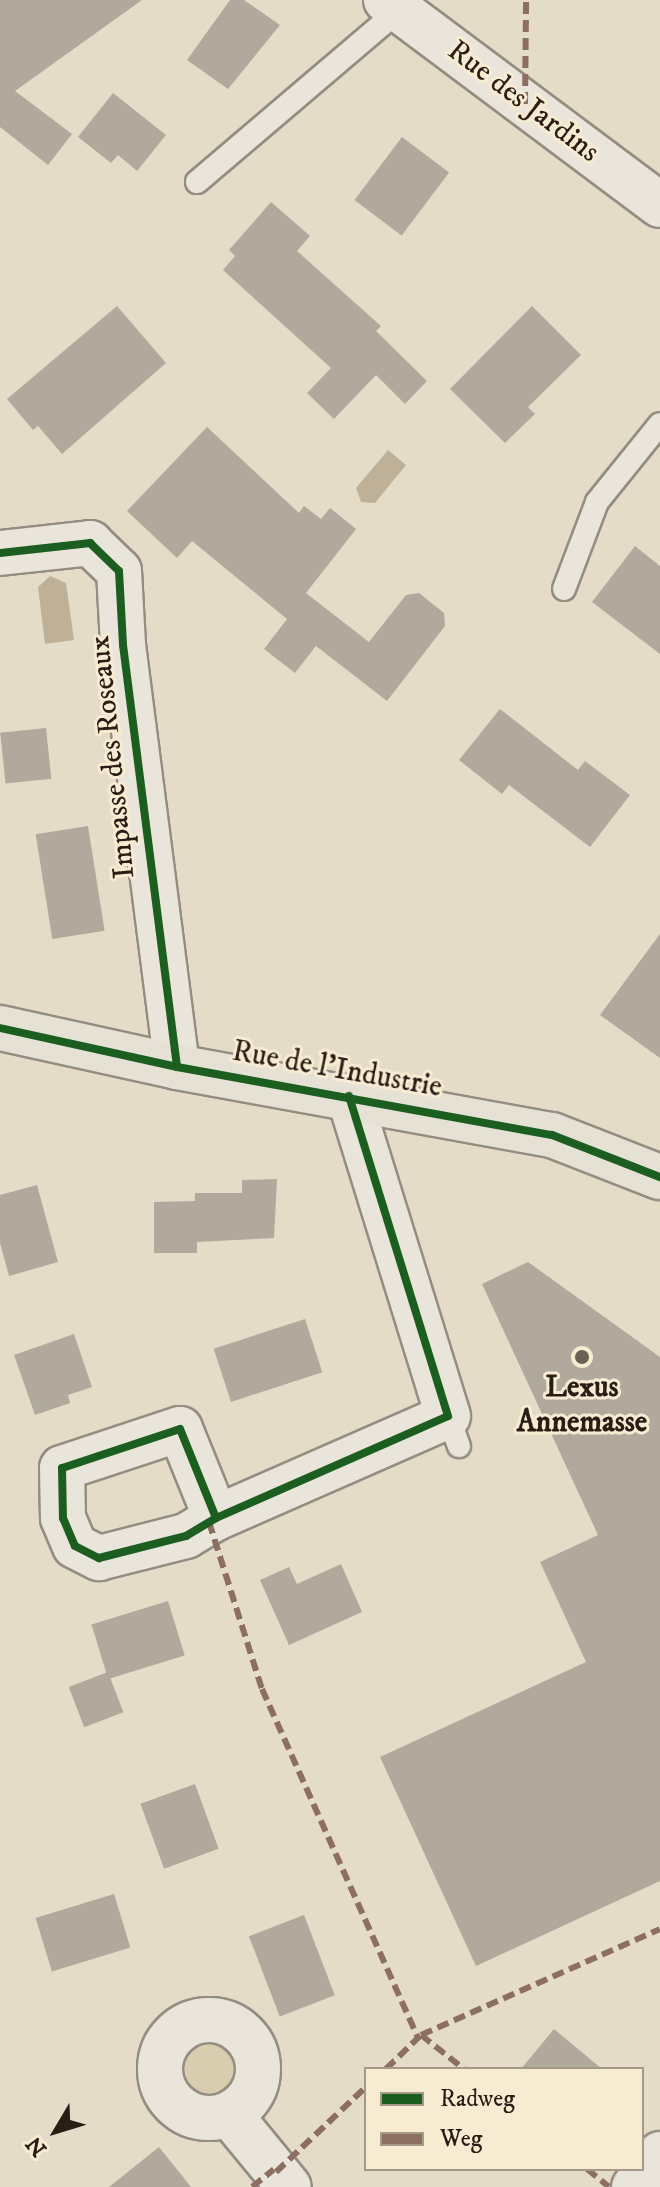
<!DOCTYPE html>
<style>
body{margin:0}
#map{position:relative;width:660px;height:2187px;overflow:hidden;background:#e5dcc7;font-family:"IM FELL DW Pica",serif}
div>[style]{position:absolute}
.green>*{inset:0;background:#d9cdb0}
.round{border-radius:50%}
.water>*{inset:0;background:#beb197}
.building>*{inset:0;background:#b0a99c;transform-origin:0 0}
.roads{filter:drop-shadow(2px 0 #948d81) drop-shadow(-2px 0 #948d81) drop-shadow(0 2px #948d81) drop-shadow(0 -2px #948d81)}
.service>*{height:22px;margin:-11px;padding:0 11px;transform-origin:11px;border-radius:11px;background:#eae5db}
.minor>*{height:44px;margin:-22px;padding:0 22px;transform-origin:22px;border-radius:22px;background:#eae5db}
.minor>.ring{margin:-22px;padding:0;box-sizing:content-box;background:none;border:44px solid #eae5db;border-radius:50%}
.primary>*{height:44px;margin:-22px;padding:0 22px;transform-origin:22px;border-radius:22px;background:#e6e1d5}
.quiet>*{height:6px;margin-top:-3px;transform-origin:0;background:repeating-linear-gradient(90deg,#8d6e63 0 12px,transparent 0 18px)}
.cycleway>*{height:8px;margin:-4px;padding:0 4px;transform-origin:4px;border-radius:4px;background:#1b5e20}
.dots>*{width:22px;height:22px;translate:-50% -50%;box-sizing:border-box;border:4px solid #f7ecd2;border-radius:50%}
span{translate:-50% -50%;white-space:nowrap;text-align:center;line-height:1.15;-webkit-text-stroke:6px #f7ecd2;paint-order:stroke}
.street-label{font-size:30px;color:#291d16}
.poi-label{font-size:30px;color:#291d16;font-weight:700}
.legend{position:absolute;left:364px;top:2067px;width:280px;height:104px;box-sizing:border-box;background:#f7ecd2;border:2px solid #a59987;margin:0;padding:10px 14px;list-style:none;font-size:24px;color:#291d16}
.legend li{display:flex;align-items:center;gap:16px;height:40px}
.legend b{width:40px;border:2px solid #a59987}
.north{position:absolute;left:16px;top:2091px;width:80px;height:80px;-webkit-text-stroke:6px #f7ecd2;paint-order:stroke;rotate:232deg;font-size:22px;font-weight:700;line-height:32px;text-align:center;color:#291d16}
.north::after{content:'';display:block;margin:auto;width:28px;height:36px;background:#291d16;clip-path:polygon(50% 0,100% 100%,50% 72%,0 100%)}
</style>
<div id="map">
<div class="green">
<div class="round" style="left:173px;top:2033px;width:72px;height:72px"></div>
</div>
<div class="water">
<div style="clip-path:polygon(388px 450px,406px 465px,375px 503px,361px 502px,356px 488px)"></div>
<div style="clip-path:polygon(50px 576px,66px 583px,74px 640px,45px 644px,38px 587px)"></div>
</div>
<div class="building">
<div style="clip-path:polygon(0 0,142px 0,15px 91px,72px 134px,48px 165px,0 127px)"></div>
<div style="clip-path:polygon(230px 0,244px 0,280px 25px,228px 89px,187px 60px)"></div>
<div style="clip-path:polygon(113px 93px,166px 135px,137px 171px,118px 155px,111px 163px,78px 137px)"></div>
<div style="left:402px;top:137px;width:59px;height:79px;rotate:37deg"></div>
<div style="clip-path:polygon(271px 202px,310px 236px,297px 251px,381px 326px,376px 331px,427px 381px,405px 404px,376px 375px,334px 419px,307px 393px,331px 368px,223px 270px,235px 256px,229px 250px)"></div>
<div style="clip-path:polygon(117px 306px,166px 363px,62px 454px,38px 426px,33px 430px,7px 399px)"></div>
<div style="clip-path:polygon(532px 306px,581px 355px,528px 407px,535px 414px,505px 443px,450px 389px)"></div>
<div style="clip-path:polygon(207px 427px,299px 513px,304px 506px,321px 519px,330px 508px,356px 529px,306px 593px,369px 642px,406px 595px,419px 593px,444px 613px,445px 626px,387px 701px,316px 646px,295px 673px,264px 649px,287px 619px,192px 541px,177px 558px,127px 511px)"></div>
<div style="clip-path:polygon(635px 546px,660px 566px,660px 654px,592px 602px)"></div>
<div style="clip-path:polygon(500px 709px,578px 770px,585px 761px,630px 795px,590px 847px,509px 785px,502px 794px,459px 760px)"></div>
<div style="left:46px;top:728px;width:51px;height:46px;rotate:84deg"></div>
<div style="left:88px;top:826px;width:106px;height:53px;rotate:81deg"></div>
<div style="clip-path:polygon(660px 934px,660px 1058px,600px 1015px)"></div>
<div style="clip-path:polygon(277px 1179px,274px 1238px,197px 1242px,197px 1253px,154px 1253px,154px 1202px,195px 1201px,195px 1193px,242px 1193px,242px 1180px)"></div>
<div style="clip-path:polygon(37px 1185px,58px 1262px,9px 1276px,0 1243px,0 1195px)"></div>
<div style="clip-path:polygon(528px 1262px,660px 1357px,660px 1881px,476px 1966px,380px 1757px,586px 1662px,540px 1562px,598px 1535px,482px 1284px)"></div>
<div style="left:305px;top:1319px;width:56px;height:96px;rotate:72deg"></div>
<div style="clip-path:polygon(74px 1334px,92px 1387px,68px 1395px,70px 1403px,35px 1415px,14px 1355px)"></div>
<div style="clip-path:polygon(341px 1564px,362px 1612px,289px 1645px,260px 1580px,289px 1567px,297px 1584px)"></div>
<div style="left:168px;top:1601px;width:57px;height:80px;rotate:73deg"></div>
<div style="left:108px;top:1672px;width:43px;height:42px;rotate:69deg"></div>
<div style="left:195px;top:1784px;width:69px;height:58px;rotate:70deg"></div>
<div style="left:114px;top:1894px;width:56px;height:82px;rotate:73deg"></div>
<div style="left:304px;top:1915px;width:86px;height:59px;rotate:69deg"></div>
<div style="clip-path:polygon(554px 2029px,602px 2069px,521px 2069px)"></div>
<div style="clip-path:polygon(159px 2147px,191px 2187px,109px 2187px)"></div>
</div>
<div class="roads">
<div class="service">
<div style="left:197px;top:182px;width:265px;rotate:-40.4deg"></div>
<div style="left:564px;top:589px;width:93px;rotate:-69.2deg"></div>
<div style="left:597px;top:502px;width:100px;rotate:-51.1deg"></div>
<div style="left:448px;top:1416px;width:32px;rotate:70deg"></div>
</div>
<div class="minor">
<div style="left:386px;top:0;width:342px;rotate:36.8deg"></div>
<div style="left:0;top:553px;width:91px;rotate:-6.3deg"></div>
<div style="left:90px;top:543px;width:40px;rotate:44deg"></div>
<div style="left:119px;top:571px;width:74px;rotate:86.9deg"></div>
<div style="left:123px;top:645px;width:425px;rotate:82.7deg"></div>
<div style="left:216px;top:1518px;width:96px;rotate:-112deg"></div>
<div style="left:180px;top:1429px;width:124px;rotate:161.7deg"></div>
<div style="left:62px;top:1468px;width:50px;rotate:88.9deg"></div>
<div style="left:63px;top:1518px;width:30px;rotate:67deg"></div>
<div style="left:75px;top:1546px;width:27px;rotate:27deg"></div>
<div style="left:99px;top:1558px;width:90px;rotate:-14.2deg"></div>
<div style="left:186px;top:1536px;width:35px;rotate:-31deg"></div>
<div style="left:216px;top:1518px;width:253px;rotate:-23.7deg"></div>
<div style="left:448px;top:1416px;width:335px;rotate:-107.2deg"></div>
<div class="ring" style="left:160px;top:2020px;width:54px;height:54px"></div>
<div style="left:229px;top:2114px;width:94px;rotate:50.6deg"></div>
<div style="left:634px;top:2187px;width:42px;rotate:-51.8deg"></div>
</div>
<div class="primary">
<div style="left:0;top:1028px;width:181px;rotate:12.4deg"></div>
<div style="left:177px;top:1067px;width:381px;rotate:10.3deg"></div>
<div style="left:552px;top:1135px;width:116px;rotate:21.3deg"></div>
</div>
</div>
<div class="quiet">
<div style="left:525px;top:104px;width:104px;rotate:-89.4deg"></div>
<div style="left:209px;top:1522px;width:175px;rotate:72.4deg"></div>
<div style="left:262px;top:1689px;width:382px;rotate:65.9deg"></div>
<div style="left:421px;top:2035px;width:261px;rotate:-23.9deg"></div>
<div style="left:386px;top:2069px;width:49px;rotate:-44.2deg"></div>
<div style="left:421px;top:2035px;width:55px;rotate:38.3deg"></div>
<div style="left:587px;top:2169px;width:28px;rotate:39deg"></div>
<div style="left:276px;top:2172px;width:124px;rotate:-43.4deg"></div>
<div style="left:252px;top:2187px;width:28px;rotate:-39deg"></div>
</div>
<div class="cycleway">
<div style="left:0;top:553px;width:91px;rotate:-6.3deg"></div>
<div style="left:90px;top:543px;width:40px;rotate:44deg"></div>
<div style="left:119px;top:571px;width:74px;rotate:86.9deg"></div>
<div style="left:123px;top:645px;width:425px;rotate:82.7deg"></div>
<div style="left:0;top:1028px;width:181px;rotate:12.4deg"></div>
<div style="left:177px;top:1067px;width:381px;rotate:10.3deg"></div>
<div style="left:552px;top:1135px;width:116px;rotate:21.3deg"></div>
<div style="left:216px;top:1518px;width:96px;rotate:-112deg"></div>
<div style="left:180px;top:1429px;width:124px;rotate:161.7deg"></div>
<div style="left:62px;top:1468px;width:50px;rotate:88.9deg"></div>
<div style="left:63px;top:1518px;width:30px;rotate:67deg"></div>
<div style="left:75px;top:1546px;width:27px;rotate:27deg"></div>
<div style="left:99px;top:1558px;width:90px;rotate:-14.2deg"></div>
<div style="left:186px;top:1536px;width:35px;rotate:-31deg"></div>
<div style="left:216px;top:1518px;width:253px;rotate:-23.7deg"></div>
<div style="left:448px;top:1416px;width:335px;rotate:-107.2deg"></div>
</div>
<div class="dots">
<div style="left:582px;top:1357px;background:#6b6054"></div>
</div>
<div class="street-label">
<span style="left:523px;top:102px;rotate:37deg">Rue des Jardins</span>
<span style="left:113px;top:757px;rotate:-96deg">Impasse des Roseaux</span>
<span style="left:337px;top:1070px;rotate:10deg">Rue de l'Industrie</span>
</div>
<div class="poi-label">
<span style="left:582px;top:1405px">Lexus<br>Annemasse</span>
</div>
<ul class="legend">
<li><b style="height:10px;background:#1b5e20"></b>Radweg</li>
<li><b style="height:10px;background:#8d6e63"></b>Weg</li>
</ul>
<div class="north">N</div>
</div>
